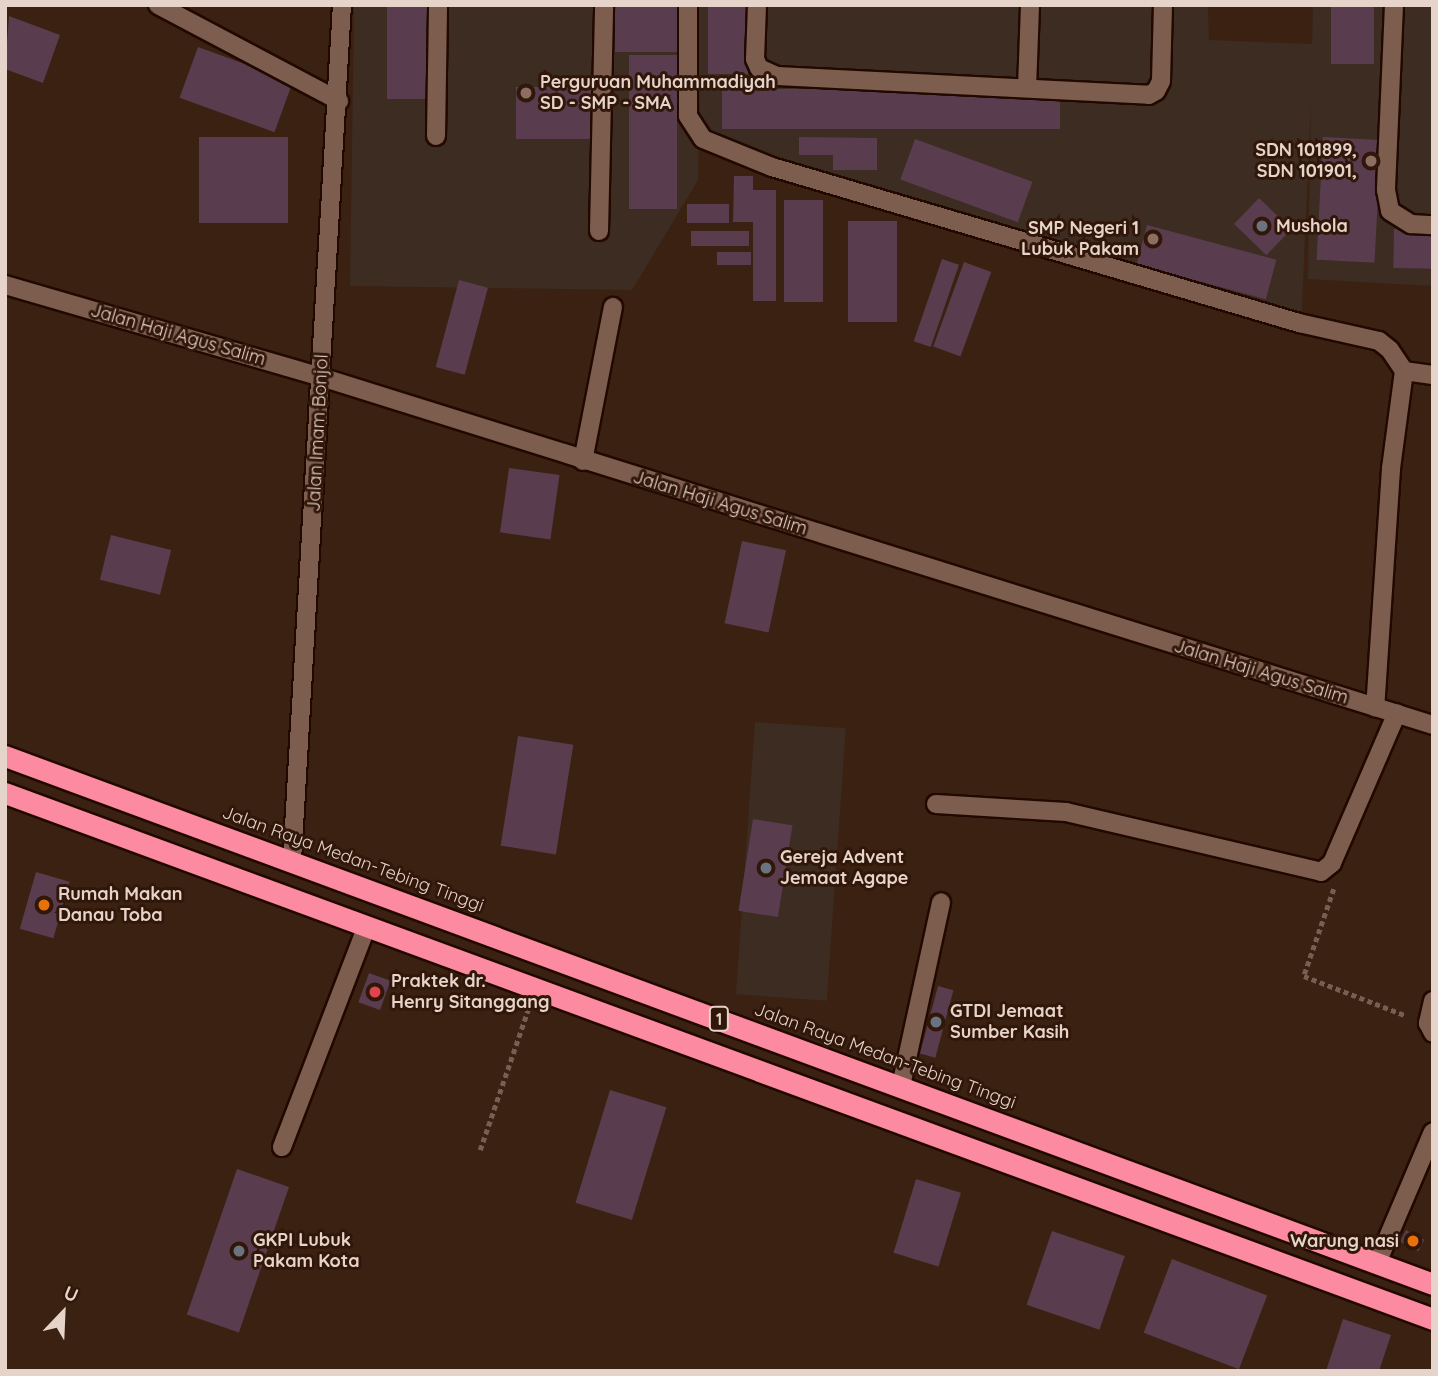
<!DOCTYPE html>
<style>
body{margin:0}
#map{position:relative;width:1438px;height:1376px;overflow:hidden;background:#3b2112;font-family:Quicksand,sans-serif}
div>[style]{position:absolute}
.education>*{inset:0;background:#3c2c22;transform-origin:0 0}
.building>*{inset:0;background:#593c4d;transform-origin:0 0}
.path>*{height:4.5px;margin-top:-2.25px;transform-origin:0;background:repeating-linear-gradient(90deg,#765f52 0 5px,transparent 0 8.5px)}
.roads{filter:drop-shadow(2px 0 #210900) drop-shadow(-2px 0 #210900) drop-shadow(0 2px #210900) drop-shadow(0 -2px #210900)}
.minor>*{height:18px;margin:-9px;padding:0 9px;transform-origin:9px;border-radius:9px;background:#7d5e4e}
.highway>*{height:21px;margin:-10.5px;padding:0 10.5px;transform-origin:10.5px;border-radius:10.5px;background:#fc8aa1}
.dots>*{width:19px;height:19px;translate:-50% -50%;box-sizing:border-box;border:4px solid #311709;border-radius:50%}
span{translate:-50% -50%;white-space:nowrap;text-align:center;line-height:1.15;-webkit-text-stroke:6px #311709;paint-order:stroke}
.shield-label span{padding:2px 5px;background:#311709;border:2px solid;border-radius:5px;-webkit-text-stroke-width:0}
.shield-label{font-size:16px;color:#e6d3ca;font-weight:700}
.poi-label{font-size:18px;color:#e6d3ca;font-weight:700}
.left{translate:0 -50%;text-align:left}
.right{translate:-100% -50%;text-align:right}
.street-label{font-size:18px;color:#e6d3ca}
.frame{position:absolute;inset:0;border:7px solid #e6d3ca;pointer-events:none}
.north{position:absolute;left:28px;top:1278px;width:70px;height:70px;-webkit-text-stroke:5px #311709;paint-order:stroke;rotate:23deg;font-size:19px;font-weight:700;line-height:28px;text-align:center;color:#e6d3ca}
.north::after{content:'';display:block;margin:auto;width:24px;height:32px;background:#e6d3ca;clip-path:polygon(50% 0,100% 100%,50% 72%,0 100%)}
</style>
<div id="map">
<div class="education">
<div style="clip-path:polygon(354px 5px,1208px 5px,1209px 40px,1312px 44px,1313px 5px,1433px 5px,1433px 286px,1308px 279px,1311px 101px,1301px 329px,700px 148px,700px 79px,698px 180px,632px 290px,350px 286px)"></div>
<div style="left:755px;top:722px;width:91px;height:273px;rotate:4deg"></div>
</div>
<div class="building">
<div style="left:387px;top:5px;width:40px;height:94px"></div>
<div style="left:615px;top:5px;width:64px;height:47px"></div>
<div style="left:708px;top:5px;width:43px;height:69px"></div>
<div style="left:1331px;top:5px;width:43px;height:59px"></div>
<div style="clip-path:polygon(9px 16px,60px 35px,43px 83px,5px 69px)"></div>
<div style="left:198px;top:47px;width:101px;height:54px;rotate:20deg"></div>
<div style="left:629px;top:55px;width:48px;height:154px"></div>
<div style="left:516px;top:87px;width:80px;height:52px"></div>
<div style="left:722px;top:89px;width:338px;height:40px"></div>
<div style="left:199px;top:137px;width:89px;height:86px"></div>
<div style="clip-path:polygon(799px 137px,877px 138px,877px 170px,833px 170px,833px 155px,799px 155px)"></div>
<div style="left:1323px;top:137px;width:58px;height:123px;rotate:3deg"></div>
<div style="left:915px;top:139px;width:125px;height:43px;rotate:20deg"></div>
<div style="clip-path:polygon(734px 176px,753px 176px,753px 190px,776px 190px,776px 301px,753px 301px,753px 222px,733px 222px)"></div>
<div style="left:1259px;top:198px;width:45px;height:36px;rotate:44deg"></div>
<div style="left:784px;top:200px;width:39px;height:102px"></div>
<div style="left:687px;top:204px;width:42px;height:19px"></div>
<div style="left:848px;top:221px;width:49px;height:101px"></div>
<div style="left:1147px;top:225px;width:134px;height:41px;rotate:15deg"></div>
<div style="left:1394px;top:229px;width:39px;height:39px;rotate:1deg"></div>
<div style="left:691px;top:231px;width:58px;height:15px"></div>
<div style="left:717px;top:252px;width:34px;height:13px"></div>
<div style="left:942px;top:259px;width:18px;height:87px;rotate:19deg"></div>
<div style="left:964px;top:262px;width:29px;height:90px;rotate:20deg"></div>
<div style="left:459px;top:280px;width:30px;height:90px;rotate:15deg"></div>
<div style="left:509px;top:468px;width:51px;height:65px;rotate:8deg"></div>
<div style="left:111px;top:535px;width:62px;height:46px;rotate:14deg"></div>
<div style="left:742px;top:541px;width:45px;height:84px;rotate:12deg"></div>
<div style="left:518px;top:736px;width:56px;height:111px;rotate:9deg"></div>
<div style="left:753px;top:819px;width:40px;height:93px;rotate:9deg"></div>
<div style="left:36px;top:872px;width:35px;height:59px;rotate:16deg"></div>
<div style="left:369px;top:973px;width:23px;height:31px;rotate:20deg"></div>
<div style="left:938px;top:986px;width:16px;height:70px;rotate:15deg"></div>
<div style="left:610px;top:1090px;width:59px;height:118px;rotate:17deg"></div>
<div style="left:237px;top:1169px;width:55px;height:154px;rotate:19deg"></div>
<div style="left:916px;top:1179px;width:47px;height:77px;rotate:17deg"></div>
<div style="left:1406px;top:1230px;width:21px;height:13px;rotate:28deg"></div>
<div style="left:1052px;top:1231px;width:77px;height:78px;rotate:19deg"></div>
<div style="left:1172px;top:1259px;width:102px;height:79px;rotate:21deg"></div>
<div style="clip-path:polygon(1343px 1319px,1391px 1335px,1379px 1371px,1326px 1371px)"></div>
</div>
<div class="path">
<div style="left:1334px;top:889px;width:92px;rotate:109deg"></div>
<div style="left:1304px;top:976px;width:110px;rotate:21.2deg"></div>
<div style="left:480px;top:1150px;width:148px;rotate:-71.1deg"></div>
</div>
<div class="roads">
<div class="minor">
<div style="left:158px;top:5px;width:205px;rotate:27.9deg"></div>
<div style="left:688px;top:5px;width:111px;rotate:90deg"></div>
<div style="left:688px;top:116px;width:27px;rotate:57deg"></div>
<div style="left:703px;top:139px;width:74px;rotate:22.1deg"></div>
<div style="left:772px;top:167px;width:550px;rotate:16.49deg"></div>
<div style="left:1299px;top:323px;width:82px;rotate:12.7deg"></div>
<div style="left:1379px;top:341px;width:14px;rotate:39deg"></div>
<div style="left:1390px;top:350px;width:25px;rotate:56deg"></div>
<div style="left:1404px;top:371px;width:99px;rotate:97.6deg"></div>
<div style="left:1391px;top:469px;width:239px;rotate:93.8deg"></div>
<div style="left:757px;top:5px;width:54px;rotate:92.1deg"></div>
<div style="left:755px;top:59px;width:10px;rotate:66deg"></div>
<div style="left:759px;top:68px;width:20px;rotate:24deg"></div>
<div style="left:777px;top:76px;width:372px;rotate:2.9deg"></div>
<div style="left:1149px;top:95px;width:8px;rotate:-30deg"></div>
<div style="left:1156px;top:91px;width:11px;rotate:-63deg"></div>
<div style="left:1161px;top:81px;width:76px;rotate:-88.5deg"></div>
<div style="left:1394px;top:5px;width:185px;rotate:92.5deg"></div>
<div style="left:1386px;top:190px;width:21px;rotate:79deg"></div>
<div style="left:1390px;top:211px;width:25px;rotate:32deg"></div>
<div style="left:1411px;top:224px;width:22px;rotate:3deg"></div>
<div style="left:1027px;top:88px;width:83px;rotate:-87.9deg"></div>
<div style="left:436px;top:136px;width:131px;rotate:-89.1deg"></div>
<div style="left:599px;top:231px;width:226px;rotate:-88.7deg"></div>
<div style="left:5px;top:285px;width:329px;rotate:16.2deg"></div>
<div style="left:321px;top:377px;width:1165px;rotate:17.38deg"></div>
<div style="left:1404px;top:371px;width:29px;rotate:8deg"></div>
<div style="left:583px;top:461px;width:157px;rotate:-79deg"></div>
<div style="left:936px;top:804px;width:130px;rotate:3.5deg"></div>
<div style="left:1066px;top:812px;width:262px;rotate:13.2deg"></div>
<div style="left:1321px;top:872px;width:14px;rotate:-39deg"></div>
<div style="left:1332px;top:863px;width:163px;rotate:-66.6deg"></div>
<div style="left:292px;top:861px;width:857px;rotate:-86.66deg"></div>
<div style="left:1433px;top:1001px;width:23px;rotate:103deg"></div>
<div style="left:1428px;top:1023px;width:11px;rotate:63deg"></div>
<div style="left:901px;top:1086px;width:188px;rotate:-77.7deg"></div>
<div style="left:282px;top:1147px;width:235px;rotate:-69deg"></div>
<div style="left:1377px;top:1263px;width:142px;rotate:-66.9deg"></div>
</div>
<div class="highway">
<div style="left:5px;top:756px;width:1522px;rotate:20.29deg"></div>
<div style="left:5px;top:793px;width:1522px;rotate:20.22deg"></div>
</div>
</div>
<div class="dots">
<div style="left:526px;top:93px;background:#8d6e63"></div>
<div style="left:1371px;top:161px;background:#8d6e63"></div>
<div style="left:1262px;top:226px;background:#6b7280"></div>
<div style="left:1153px;top:239px;background:#8d6e63"></div>
<div style="left:766px;top:868px;background:#6b7280"></div>
<div style="left:44px;top:905px;background:#e8710a"></div>
<div style="left:375px;top:992px;background:#e0444e"></div>
<div style="left:936px;top:1022px;background:#6b7280"></div>
<div style="left:1413px;top:1241px;background:#e8710a"></div>
<div style="left:239px;top:1251px;background:#6b7280"></div>
</div>
<div class="shield-label">
<span style="left:719px;top:1019px">1</span>
</div>
<div class="poi-label">
<span class="left" style="left:540px;top:93px">Perguruan Muhammadiyah<br>SD - SMP - SMA</span>
<span class="right" style="left:1357px;top:161px">SDN 101899,<br>SDN 101901,</span>
<span class="left" style="left:1276px;top:226px">Mushola</span>
<span class="right" style="left:1139px;top:239px">SMP Negeri 1<br>Lubuk Pakam</span>
<span class="left" style="left:780px;top:868px">Gereja Advent<br>Jemaat Agape</span>
<span class="left" style="left:58px;top:905px">Rumah Makan<br>Danau Toba</span>
<span class="left" style="left:391px;top:992px">Praktek dr.<br>Henry Sitanggang</span>
<span class="left" style="left:950px;top:1022px">GTDI Jemaat<br>Sumber Kasih</span>
<span class="left" style="left:253px;top:1251px">GKPI Lubuk<br>Pakam Kota</span>
<span class="right" style="left:1399px;top:1241px">Warung nasi</span>
</div>
<div class="street-label">
<span style="left:178px;top:335px;rotate:16deg">Jalan Haji Agus Salim</span>
<span style="left:318px;top:433px;rotate:-87deg">Jalan Imam Bonjol</span>
<span style="left:720px;top:503px;rotate:17deg">Jalan Haji Agus Salim</span>
<span style="left:1261px;top:672px;rotate:17deg">Jalan Haji Agus Salim</span>
<span style="left:353px;top:859px;rotate:20deg">Jalan Raya Medan-Tebing Tinggi</span>
<span style="left:885px;top:1056px;rotate:20deg">Jalan Raya Medan-Tebing Tinggi</span>
</div>
<div class="frame"></div>
<div class="north">U</div>
</div>
